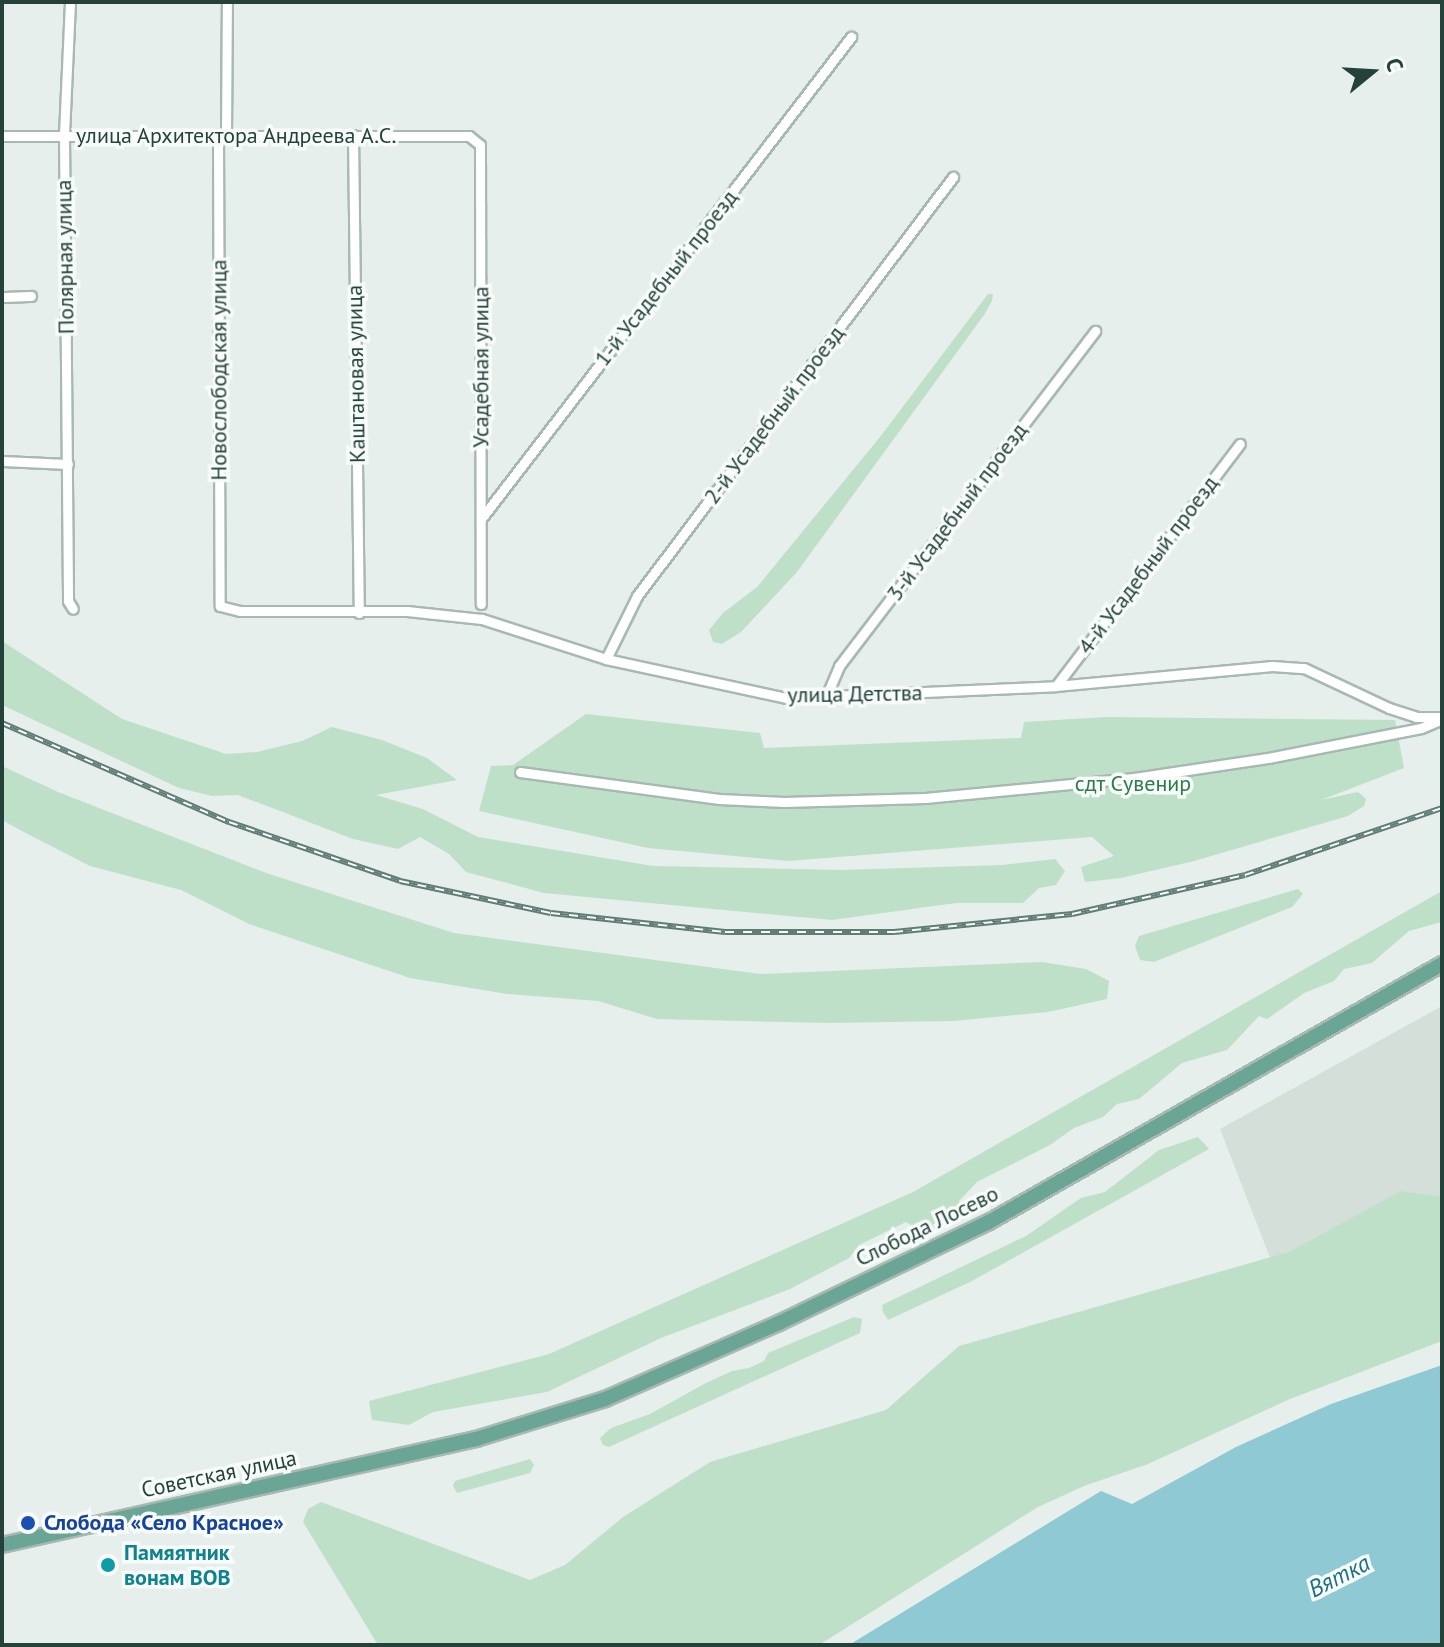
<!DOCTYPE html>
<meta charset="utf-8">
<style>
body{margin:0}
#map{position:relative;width:1444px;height:1647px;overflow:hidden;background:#e6efeb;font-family:"PT Sans",sans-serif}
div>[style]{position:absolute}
.built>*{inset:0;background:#d4dfda}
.green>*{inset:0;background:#bfe0c8}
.water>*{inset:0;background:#8ec9d4}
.roads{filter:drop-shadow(2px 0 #a8b8b2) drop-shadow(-2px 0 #a8b8b2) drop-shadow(0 2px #a8b8b2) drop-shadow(0 -2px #a8b8b2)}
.minor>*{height:9px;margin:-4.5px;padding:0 4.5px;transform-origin:4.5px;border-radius:4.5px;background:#fff}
.primary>*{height:14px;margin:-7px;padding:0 7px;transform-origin:7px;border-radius:7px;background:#6aa596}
.rail>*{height:6px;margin-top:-3px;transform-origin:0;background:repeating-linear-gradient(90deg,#f7fbf9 0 9px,#5f7d75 0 18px);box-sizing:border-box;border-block:2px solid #5f7d75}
.dots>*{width:22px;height:22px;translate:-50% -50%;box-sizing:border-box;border:4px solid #f7fbf9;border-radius:50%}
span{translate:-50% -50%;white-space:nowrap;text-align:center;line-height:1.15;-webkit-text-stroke:7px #f7fbf9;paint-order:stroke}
.street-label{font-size:22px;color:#24423a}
.park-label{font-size:22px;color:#2d7a4b}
.transit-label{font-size:22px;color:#164399;font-weight:700}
.left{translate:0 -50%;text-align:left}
.culture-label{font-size:22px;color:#0d838f;font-weight:700}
.water-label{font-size:24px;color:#1c6f80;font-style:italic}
.frame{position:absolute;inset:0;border:4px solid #24423a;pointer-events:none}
.north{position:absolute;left:1332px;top:32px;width:80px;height:80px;-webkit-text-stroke:6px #f7fbf9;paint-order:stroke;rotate:72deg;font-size:22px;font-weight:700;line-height:32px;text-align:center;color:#24423a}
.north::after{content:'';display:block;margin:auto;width:28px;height:36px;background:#24423a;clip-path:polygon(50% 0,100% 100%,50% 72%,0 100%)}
</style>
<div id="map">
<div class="built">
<div style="clip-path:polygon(1442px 1006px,1442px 1322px,1311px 1363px,1220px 1129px)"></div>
</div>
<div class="green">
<div style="clip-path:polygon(988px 294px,993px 294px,992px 301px,984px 315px,797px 572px,741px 632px,722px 644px,713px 642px,709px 630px,723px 613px,757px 587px,880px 437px)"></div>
<div style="clip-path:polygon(2px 641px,122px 719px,226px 754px,257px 752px,302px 741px,332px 727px,382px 740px,427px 758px,457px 780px,376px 795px,423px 809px,478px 837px,653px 866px,841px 870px,1002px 865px,1055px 859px,1065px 871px,1056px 885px,1039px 888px,1023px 903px,956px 903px,832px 920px,544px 893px,466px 872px,449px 854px,420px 837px,398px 849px,353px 839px,238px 795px,212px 796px,179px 788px,2px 705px)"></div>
<div style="clip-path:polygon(586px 714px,760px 733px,764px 748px,1021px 738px,1024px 722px,1106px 717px,1395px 720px,1404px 768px,1321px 800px,1358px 792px,1366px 799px,1364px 806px,1348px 816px,1194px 861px,1121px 878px,1085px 882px,1081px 867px,1114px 856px,1092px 837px,788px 861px,648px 848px,479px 811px,491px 766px,513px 765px)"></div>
<div style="clip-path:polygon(2px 766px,58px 792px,269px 874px,454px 933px,760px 974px,1042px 962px,1086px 969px,1109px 981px,1107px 999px,1048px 1012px,953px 1021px,828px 1023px,657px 1019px,598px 1001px,507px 994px,410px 978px,249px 924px,181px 890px,90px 866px,20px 830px,2px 820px)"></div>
<div style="clip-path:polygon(1298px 889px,1303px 894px,1292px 907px,1154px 962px,1140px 960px,1135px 946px,1139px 936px)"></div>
<div style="clip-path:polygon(1442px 891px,1442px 922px,1409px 931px,1372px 963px,1344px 969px,1334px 981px,1304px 993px,1267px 1019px,1259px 1016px,1227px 1050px,1182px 1063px,1139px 1099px,1117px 1104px,1103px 1117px,1074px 1128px,1050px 1145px,977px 1182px,959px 1201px,966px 1214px,926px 1233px,906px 1222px,859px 1245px,849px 1258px,790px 1289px,661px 1338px,547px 1392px,433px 1412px,409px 1425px,372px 1420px,369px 1401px,549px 1354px,913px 1192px)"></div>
<div style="clip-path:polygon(1198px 1137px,1209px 1149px,972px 1281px,888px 1320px,883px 1312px,882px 1305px,1026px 1236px,1081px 1198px,1105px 1192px,1159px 1150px)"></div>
<div style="clip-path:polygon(1401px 1191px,1442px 1197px,1442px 1341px,1290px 1399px,1148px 1464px,1084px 1486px,1038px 1507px,819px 1645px,378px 1645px,303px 1522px,308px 1509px,321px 1502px,530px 1580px,565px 1565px,623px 1517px,710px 1462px,886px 1410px,959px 1346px,1289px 1252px)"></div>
<div style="clip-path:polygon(854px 1317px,862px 1319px,860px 1333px,609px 1447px,603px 1445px,600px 1438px,611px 1428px,650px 1414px,704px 1384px,732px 1371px,749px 1368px,764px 1361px,768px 1353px)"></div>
<div style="clip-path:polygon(530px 1459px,534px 1465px,530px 1473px,457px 1493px,453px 1486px,455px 1481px)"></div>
</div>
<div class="water">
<div style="clip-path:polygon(1442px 1365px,1442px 1645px,849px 1645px,1101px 1491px,1132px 1504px,1236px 1447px,1331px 1404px)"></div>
</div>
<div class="roads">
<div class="minor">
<div style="left:70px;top:2px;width:134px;rotate:92.6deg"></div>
<div style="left:64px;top:136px;width:465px;rotate:89.5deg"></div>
<div style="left:68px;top:601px;width:9px;rotate:58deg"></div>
<div style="left:218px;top:134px;width:472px;rotate:89.8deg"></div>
<div style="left:220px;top:606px;width:21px;rotate:14deg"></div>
<div style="left:240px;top:611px;width:167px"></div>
<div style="left:407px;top:611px;width:75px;rotate:6.1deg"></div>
<div style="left:482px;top:619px;width:130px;rotate:17.9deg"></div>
<div style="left:606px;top:659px;width:184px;rotate:12.2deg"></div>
<div style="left:786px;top:698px;width:270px;rotate:-2.5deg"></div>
<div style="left:1056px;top:686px;width:217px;rotate:-5.3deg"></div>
<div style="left:1272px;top:666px;width:32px;rotate:4deg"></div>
<div style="left:1304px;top:668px;width:94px;rotate:25.2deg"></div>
<div style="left:1389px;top:708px;width:28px;rotate:18deg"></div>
<div style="left:1416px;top:717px;width:26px"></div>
<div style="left:226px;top:134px;width:132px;rotate:-89.6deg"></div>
<div style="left:353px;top:135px;width:478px;rotate:89.3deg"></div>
<div style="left:2px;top:136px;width:467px"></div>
<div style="left:469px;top:136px;width:14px;rotate:39deg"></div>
<div style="left:480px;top:145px;width:459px;rotate:89.9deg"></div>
<div style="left:2px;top:297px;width:29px;rotate:-2deg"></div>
<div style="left:2px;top:461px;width:66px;rotate:2.6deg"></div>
<div style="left:481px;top:519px;width:608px;rotate:-52.49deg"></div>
<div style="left:606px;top:659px;width:70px;rotate:-63.8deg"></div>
<div style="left:637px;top:596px;width:525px;rotate:-52.98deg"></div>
<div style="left:1056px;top:686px;width:304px;rotate:-52.8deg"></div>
<div style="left:826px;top:697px;width:34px;rotate:-67deg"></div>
<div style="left:839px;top:666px;width:422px;rotate:-52.6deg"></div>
<div style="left:520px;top:772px;width:201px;rotate:7.7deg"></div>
<div style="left:719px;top:799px;width:65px;rotate:2.6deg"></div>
<div style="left:784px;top:802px;width:141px;rotate:-1.6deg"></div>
<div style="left:925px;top:798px;width:210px;rotate:-5.5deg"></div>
<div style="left:1134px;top:778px;width:135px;rotate:-8.5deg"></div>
<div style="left:1268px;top:758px;width:156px;rotate:-11.1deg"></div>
<div style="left:1421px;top:728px;width:23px;rotate:-23deg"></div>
</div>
<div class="primary">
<div style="left:2px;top:1545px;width:486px;rotate:-12.6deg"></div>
<div style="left:476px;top:1439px;width:135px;rotate:-17.2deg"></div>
<div style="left:605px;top:1399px;width:190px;rotate:-23.6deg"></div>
<div style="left:779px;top:1323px;width:233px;rotate:-25.7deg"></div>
<div style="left:989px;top:1222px;width:521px;rotate:-29.66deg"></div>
</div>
</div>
<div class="rail">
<div style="left:2px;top:723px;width:248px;rotate:23.6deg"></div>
<div style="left:229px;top:822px;width:181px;rotate:19deg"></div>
<div style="left:400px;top:881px;width:154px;rotate:12deg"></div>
<div style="left:551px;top:913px;width:175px;rotate:6.2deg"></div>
<div style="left:725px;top:932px;width:169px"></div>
<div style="left:894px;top:932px;width:179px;rotate:-5.8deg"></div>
<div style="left:1072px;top:914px;width:177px;rotate:-12.7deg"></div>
<div style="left:1245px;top:875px;width:208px;rotate:-18.8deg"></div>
</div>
<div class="dots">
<div style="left:28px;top:1523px;background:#1a4fb4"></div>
<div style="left:108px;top:1565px;background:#0f9aa8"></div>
</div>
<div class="street-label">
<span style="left:236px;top:136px">улица Архитектора Андреева А.С.</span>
<span style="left:65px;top:257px;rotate:-91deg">Полярная улица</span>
<span style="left:666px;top:278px;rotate:-52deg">1-й Усадебный проезд</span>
<span style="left:481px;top:367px;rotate:-90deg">Усадебная улица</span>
<span style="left:219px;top:370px;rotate:-90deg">Новослободская улица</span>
<span style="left:356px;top:374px;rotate:-91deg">Каштановая улица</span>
<span style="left:774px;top:415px;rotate:-53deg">2-й Усадебный проезд</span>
<span style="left:957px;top:512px;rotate:-53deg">3-й Усадебный проезд</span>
<span style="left:1148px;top:565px;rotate:-53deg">4-й Усадебный проезд</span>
<span style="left:855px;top:694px;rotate:-1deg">улица Детства</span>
<span style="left:927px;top:1226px;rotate:-26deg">Слобода Лосево</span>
<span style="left:219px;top:1474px;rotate:-12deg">Советская улица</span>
</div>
<div class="park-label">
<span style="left:1133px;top:784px">сдт Сувенир</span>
</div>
<div class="transit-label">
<span class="left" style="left:44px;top:1523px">Слобода «Село Красное»</span>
</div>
<div class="culture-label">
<span class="left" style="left:124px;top:1565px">Памяятник<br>вонам ВОВ</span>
</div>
<div class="water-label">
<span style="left:1339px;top:1576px;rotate:-27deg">Вятка</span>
</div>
<div class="frame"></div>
<div class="north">С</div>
</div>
